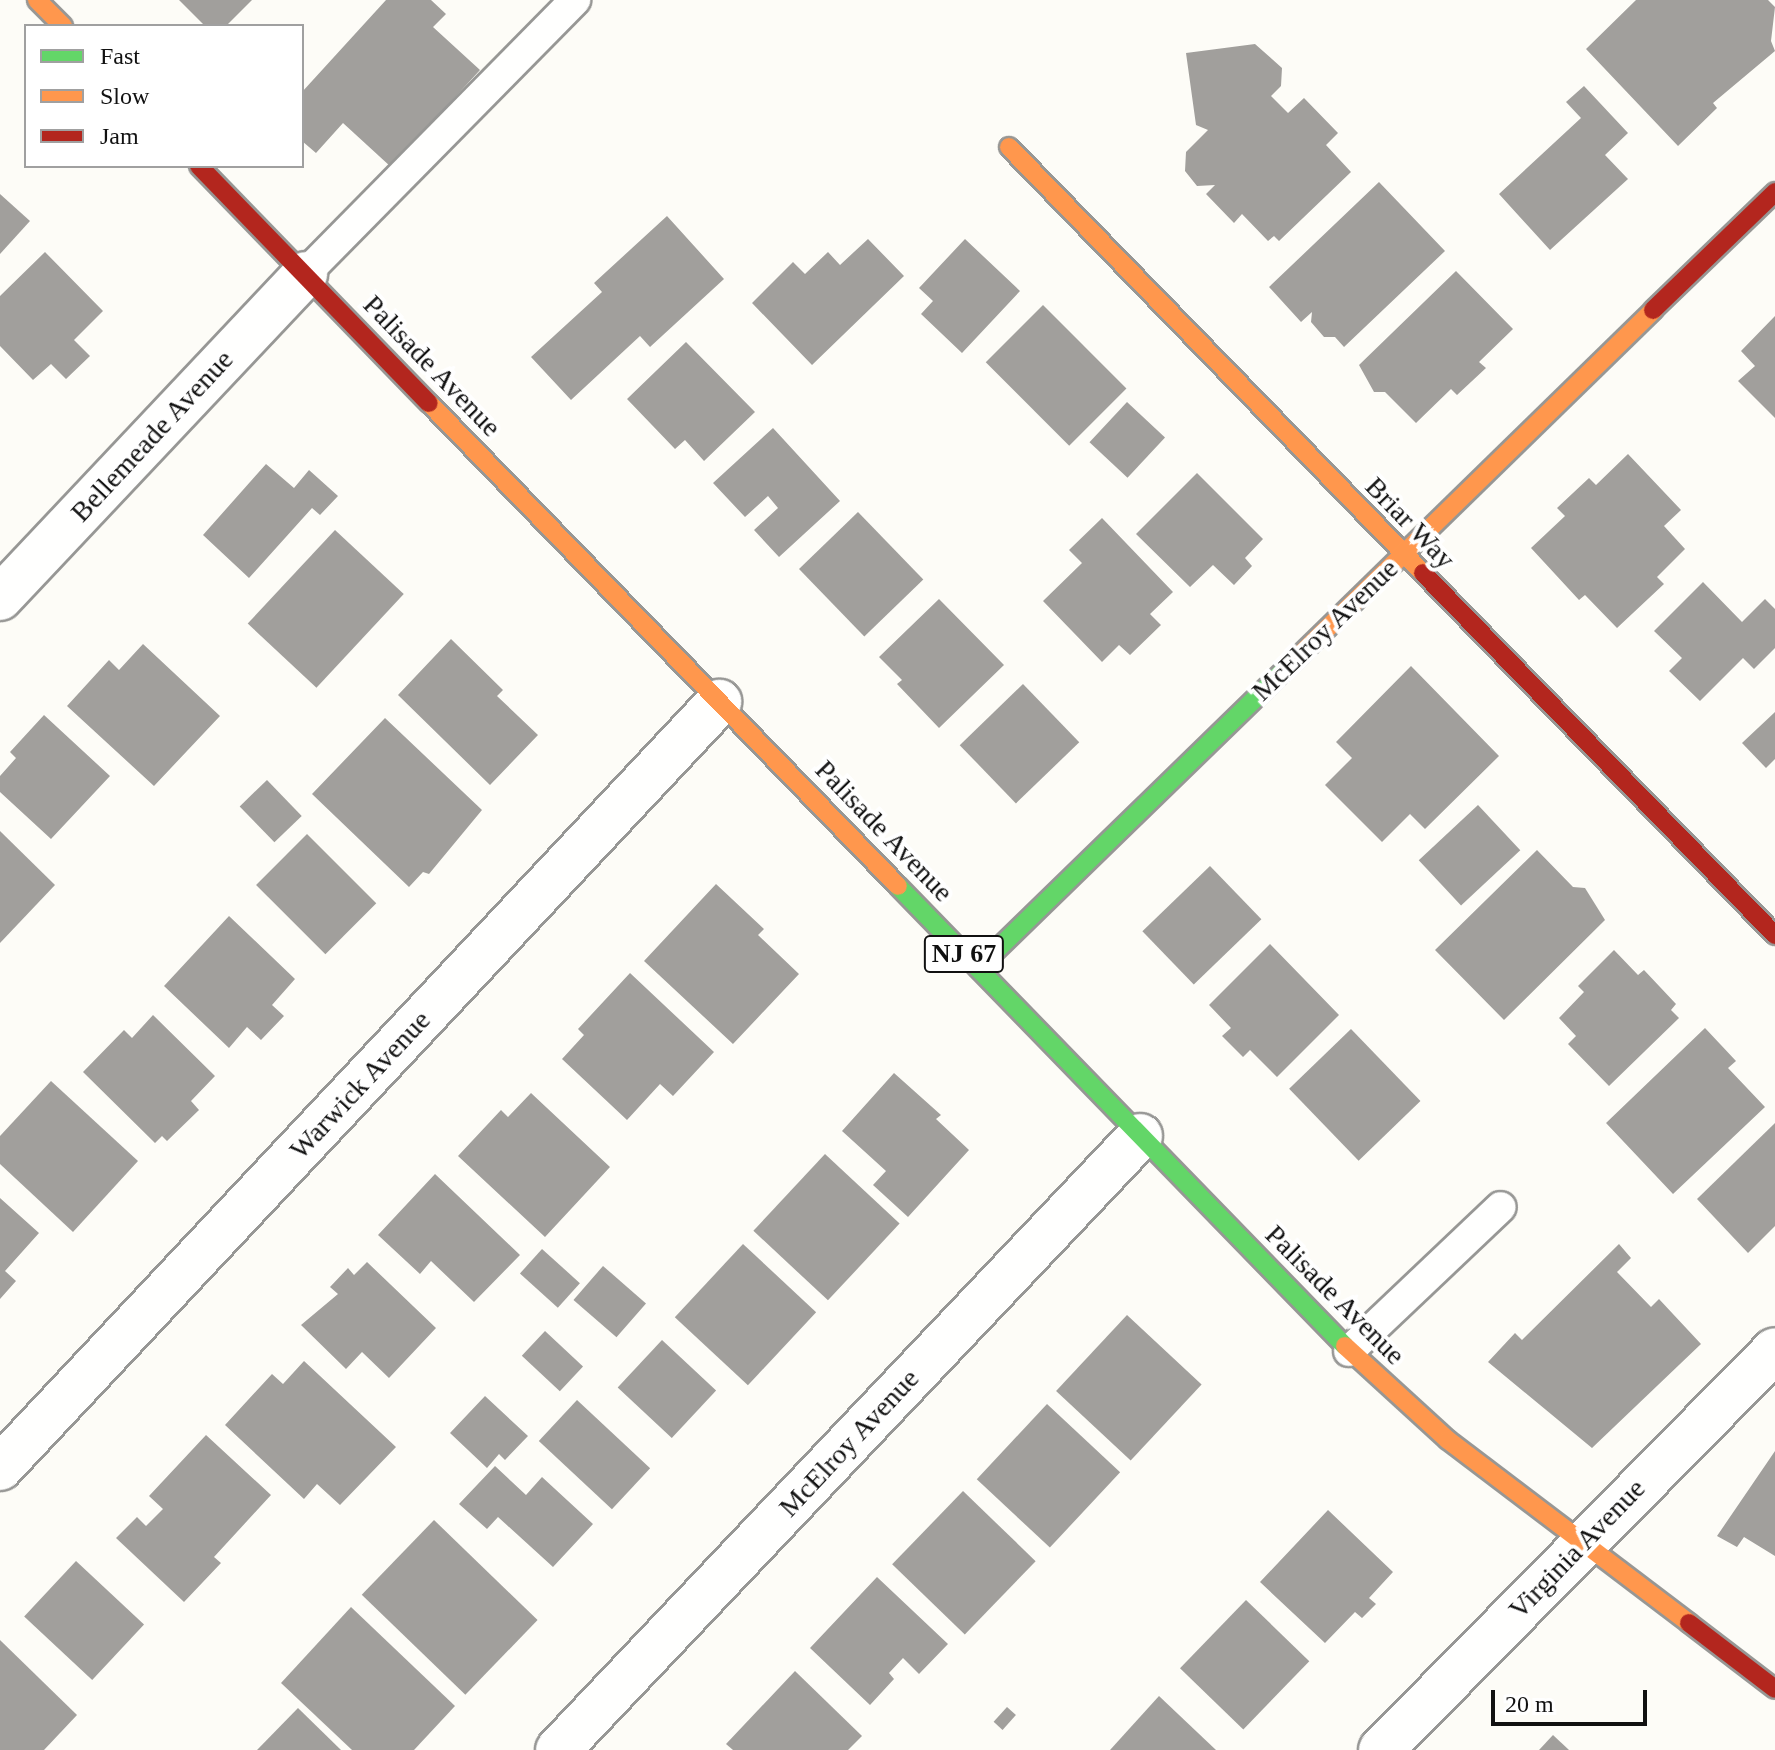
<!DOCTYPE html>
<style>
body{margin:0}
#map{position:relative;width:1775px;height:1750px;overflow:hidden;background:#fdfcf7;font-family:"Times New Roman",serif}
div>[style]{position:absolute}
.building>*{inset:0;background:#a19f9c;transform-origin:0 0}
.roads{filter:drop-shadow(2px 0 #979795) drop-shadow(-2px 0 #979795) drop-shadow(0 2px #979795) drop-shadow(0 -2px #979795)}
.lane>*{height:30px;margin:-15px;padding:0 15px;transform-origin:15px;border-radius:15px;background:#fffffe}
.street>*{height:44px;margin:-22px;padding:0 22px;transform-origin:22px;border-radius:22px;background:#fffffe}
.fast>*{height:18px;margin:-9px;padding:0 9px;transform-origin:9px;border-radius:9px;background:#63d668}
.slow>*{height:18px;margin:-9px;padding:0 9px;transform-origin:9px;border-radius:9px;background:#ff974d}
.jam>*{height:18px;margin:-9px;padding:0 9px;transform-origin:9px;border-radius:9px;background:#b3261e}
span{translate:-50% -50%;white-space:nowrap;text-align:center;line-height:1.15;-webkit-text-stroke:8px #fff;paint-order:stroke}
.shield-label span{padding:2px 6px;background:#fff;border:2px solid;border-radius:6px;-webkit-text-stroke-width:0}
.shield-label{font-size:26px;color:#111;font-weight:700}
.street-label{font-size:28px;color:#111}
.legend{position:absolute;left:24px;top:24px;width:280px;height:144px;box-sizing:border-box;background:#fff;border:2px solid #a0a0a0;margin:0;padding:10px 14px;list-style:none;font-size:24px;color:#111}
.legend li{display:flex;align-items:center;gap:16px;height:40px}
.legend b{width:40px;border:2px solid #a0a0a0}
.scale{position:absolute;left:1491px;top:1690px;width:156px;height:36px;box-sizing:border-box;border:4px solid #111;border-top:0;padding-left:10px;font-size:24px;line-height:28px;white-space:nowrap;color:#111;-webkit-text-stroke:6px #fff;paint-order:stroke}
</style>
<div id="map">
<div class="building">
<div style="clip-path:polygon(179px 0,252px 0,226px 26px,205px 26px)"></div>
<div style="clip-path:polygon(386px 0,431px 0,446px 14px,433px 27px,480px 70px,391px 167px,343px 123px,316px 153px,302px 141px,302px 92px)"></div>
<div style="clip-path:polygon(1636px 0,1768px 0,1775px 7px,1771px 41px,1775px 51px,1713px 103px,1717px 108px,1678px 146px,1586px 49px)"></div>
<div style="clip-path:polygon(1255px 44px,1282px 68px,1281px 86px,1271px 96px,1288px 113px,1304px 98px,1338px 133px,1326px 145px,1351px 172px,1279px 241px,1274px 236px,1268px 241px,1242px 214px,1234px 223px,1206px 194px,1215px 185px,1197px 186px,1185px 171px,1186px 152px,1208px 130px,1196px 125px,1186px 53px)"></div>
<div style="clip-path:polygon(1584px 86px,1628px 133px,1605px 155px,1628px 179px,1550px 250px,1499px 194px,1581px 118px,1566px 102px)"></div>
<div style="clip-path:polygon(1379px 182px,1445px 251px,1344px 347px,1335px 337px,1324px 337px,1311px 322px,1312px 312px,1301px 322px,1269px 287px)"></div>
<div style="clip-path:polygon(0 194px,30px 221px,0 254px)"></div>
<div style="clip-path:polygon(667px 216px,724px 279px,650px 347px,640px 336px,571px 400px,531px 357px,602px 292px,594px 283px)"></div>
<div style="clip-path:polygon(868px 239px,904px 276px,812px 365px,752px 303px,793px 262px,805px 274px,828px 252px,840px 265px)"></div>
<div style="clip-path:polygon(965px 239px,1020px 291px,962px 353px,921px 314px,933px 301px,919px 288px)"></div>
<div style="clip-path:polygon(45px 252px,103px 311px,74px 340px,90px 356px,66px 379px,51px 364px,33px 380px,0 346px,0 296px)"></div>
<div style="clip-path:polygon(1456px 271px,1513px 329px,1479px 362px,1486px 368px,1457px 395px,1451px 389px,1416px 423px,1385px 392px,1374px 392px,1359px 365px)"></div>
<div style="left:1043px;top:305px;width:118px;height:81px;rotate:45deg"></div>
<div style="clip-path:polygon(1775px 316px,1775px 418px,1738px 381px,1755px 366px,1741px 351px)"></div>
<div style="clip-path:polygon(686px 342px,755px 412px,704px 461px,685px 440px,675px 449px,627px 399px)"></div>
<div style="left:1127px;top:402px;width:52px;height:55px;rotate:43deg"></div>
<div style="clip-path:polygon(773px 428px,840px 501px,779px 557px,754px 530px,778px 508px,768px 496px,745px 517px,713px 483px)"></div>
<div style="clip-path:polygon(1628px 454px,1681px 510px,1664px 526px,1685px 549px,1657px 577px,1664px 584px,1617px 628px,1585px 595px,1579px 600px,1531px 548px,1565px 516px,1557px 508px,1589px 478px,1596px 485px)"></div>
<div style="clip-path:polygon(266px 464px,294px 488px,309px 470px,338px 496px,320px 515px,312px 508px,249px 578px,203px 535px)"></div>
<div style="clip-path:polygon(1197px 473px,1263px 539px,1245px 558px,1252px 566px,1234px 585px,1213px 565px,1190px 587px,1136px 534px)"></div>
<div style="left:858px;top:512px;width:94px;height:82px;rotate:46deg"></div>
<div style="clip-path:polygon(1102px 518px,1173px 592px,1150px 614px,1161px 625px,1130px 655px,1119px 645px,1102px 662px,1043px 601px,1082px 563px,1069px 550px)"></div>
<div style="left:335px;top:530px;width:94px;height:128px;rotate:43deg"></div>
<div style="clip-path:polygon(1703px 582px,1742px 622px,1765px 599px,1775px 609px,1775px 648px,1754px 669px,1743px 658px,1700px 701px,1669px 671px,1682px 658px,1654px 631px)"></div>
<div style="clip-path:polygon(939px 599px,1004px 665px,939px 728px,897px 684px,902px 680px,879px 657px)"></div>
<div style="clip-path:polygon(451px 639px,503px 690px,497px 696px,538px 735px,490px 785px,398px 695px)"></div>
<div style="clip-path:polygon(143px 644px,220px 716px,154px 786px,67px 706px,109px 660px,119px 670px)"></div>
<div style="clip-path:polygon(1411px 666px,1499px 756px,1425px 829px,1410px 814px,1382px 842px,1325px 785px,1352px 758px,1336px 742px)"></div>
<div style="left:1023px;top:684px;width:81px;height:88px;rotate:46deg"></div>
<div style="clip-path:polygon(1775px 712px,1775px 759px,1766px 768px,1742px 743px)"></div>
<div style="clip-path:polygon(44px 715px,110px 776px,51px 839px,0 792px,0 776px,16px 758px,10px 752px)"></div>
<div style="clip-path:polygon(385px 718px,482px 810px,429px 874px,423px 872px,409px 887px,312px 794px)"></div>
<div style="left:267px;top:780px;width:50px;height:38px;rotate:46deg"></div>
<div style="left:1478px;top:805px;width:62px;height:81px;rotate:47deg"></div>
<div style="clip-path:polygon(0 831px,55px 885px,0 943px)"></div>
<div style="left:307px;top:834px;width:98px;height:72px;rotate:45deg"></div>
<div style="clip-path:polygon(1537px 850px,1573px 887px,1585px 888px,1605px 920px,1504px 1020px,1435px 950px)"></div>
<div style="left:1210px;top:866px;width:74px;height:94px;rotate:46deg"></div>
<div style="clip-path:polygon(716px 884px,764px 929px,758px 935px,799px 974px,733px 1044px,644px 961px)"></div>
<div style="clip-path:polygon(229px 916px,295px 979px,272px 1005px,284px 1016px,261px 1040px,247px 1027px,229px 1048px,164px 986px)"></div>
<div style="clip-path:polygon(1270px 944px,1339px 1015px,1277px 1077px,1250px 1050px,1243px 1057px,1222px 1036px,1231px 1028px,1209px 1005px)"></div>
<div style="clip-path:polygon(1614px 950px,1638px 975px,1644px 970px,1676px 1004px,1671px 1010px,1679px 1018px,1609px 1086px,1568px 1044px,1576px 1036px,1559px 1018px,1584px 992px,1578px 986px)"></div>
<div style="clip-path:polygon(630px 973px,714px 1052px,673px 1096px,660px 1084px,627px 1120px,562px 1059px,584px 1035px,578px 1029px)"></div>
<div style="clip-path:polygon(153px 1015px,215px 1076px,191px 1101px,199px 1110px,167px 1141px,162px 1136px,155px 1143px,83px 1072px,124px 1030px,132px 1038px)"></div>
<div style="clip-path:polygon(1705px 1028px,1736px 1061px,1728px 1068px,1765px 1107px,1673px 1194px,1606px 1123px)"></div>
<div style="left:1351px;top:1029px;width:100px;height:86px;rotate:46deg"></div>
<div style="clip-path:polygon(894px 1073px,941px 1115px,936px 1119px,969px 1150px,908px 1217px,873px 1185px,886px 1171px,842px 1131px)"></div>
<div style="clip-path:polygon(51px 1081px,138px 1161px,73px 1232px,0 1164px,0 1136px)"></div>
<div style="clip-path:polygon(531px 1093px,610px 1167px,545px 1237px,458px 1156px,501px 1110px,508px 1117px)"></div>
<div style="clip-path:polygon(1775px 1123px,1775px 1226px,1748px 1253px,1697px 1199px)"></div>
<div style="left:825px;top:1154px;width:102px;height:105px;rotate:43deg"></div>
<div style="clip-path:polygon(435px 1174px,520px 1255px,474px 1302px,431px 1261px,420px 1274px,378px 1235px)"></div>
<div style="clip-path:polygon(0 1198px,39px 1233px,5px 1271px,16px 1281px,0 1299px)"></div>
<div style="left:743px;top:1244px;width:100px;height:100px;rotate:43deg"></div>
<div style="clip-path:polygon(1619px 1244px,1631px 1258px,1617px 1272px,1651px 1307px,1659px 1299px,1701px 1344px,1592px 1448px,1488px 1362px,1515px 1333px,1522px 1340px)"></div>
<div style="left:542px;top:1249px;width:51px;height:33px;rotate:42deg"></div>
<div style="clip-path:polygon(367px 1262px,436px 1328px,389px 1378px,362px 1352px,346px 1369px,301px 1325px,338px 1294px,330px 1287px,348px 1268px,354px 1275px)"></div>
<div style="left:603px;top:1266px;width:57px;height:45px;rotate:41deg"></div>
<div style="left:1127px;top:1315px;width:102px;height:104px;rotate:43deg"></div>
<div style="left:545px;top:1331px;width:52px;height:34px;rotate:43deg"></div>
<div style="left:662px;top:1340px;width:74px;height:65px;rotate:43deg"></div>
<div style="clip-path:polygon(304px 1361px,396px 1447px,340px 1505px,317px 1484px,304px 1499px,225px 1425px,272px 1374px,283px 1384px)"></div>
<div style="clip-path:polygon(485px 1396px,528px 1436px,505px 1460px,499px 1454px,487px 1468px,450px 1433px)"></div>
<div style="left:577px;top:1400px;width:100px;height:56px;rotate:43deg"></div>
<div style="left:1047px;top:1404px;width:100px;height:103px;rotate:43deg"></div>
<div style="clip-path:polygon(206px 1435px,271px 1495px,214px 1557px,221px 1563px,184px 1602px,116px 1538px,137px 1517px,146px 1526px,163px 1509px,149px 1496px)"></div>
<div style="clip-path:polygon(1775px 1451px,1775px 1556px,1744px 1537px,1737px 1547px,1717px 1536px)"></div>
<div style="clip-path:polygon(495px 1466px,526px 1495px,542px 1477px,593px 1524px,553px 1567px,498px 1517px,487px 1529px,459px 1504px)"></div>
<div style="left:963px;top:1491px;width:101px;height:102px;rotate:44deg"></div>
<div style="clip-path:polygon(1328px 1510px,1393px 1572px,1369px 1598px,1376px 1604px,1362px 1618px,1355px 1612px,1325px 1643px,1260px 1582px)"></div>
<div style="left:434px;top:1520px;width:144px;height:104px;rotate:44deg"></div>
<div style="left:76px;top:1561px;width:93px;height:76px;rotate:43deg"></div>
<div style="clip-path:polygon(877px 1577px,948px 1644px,919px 1674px,903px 1658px,889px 1673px,894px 1679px,870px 1705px,810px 1648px)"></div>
<div style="left:1246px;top:1600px;width:88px;height:95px;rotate:44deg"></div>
<div style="clip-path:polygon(351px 1607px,455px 1706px,414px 1750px,352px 1750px,281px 1683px)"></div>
<div style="clip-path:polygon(0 1640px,77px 1715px,44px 1750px,0 1750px)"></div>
<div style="clip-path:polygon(795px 1671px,862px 1736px,848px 1750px,733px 1750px,726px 1744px)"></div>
<div style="clip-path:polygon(1159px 1696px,1216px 1750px,1110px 1750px)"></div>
<div style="left:1007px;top:1707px;width:12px;height:20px;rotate:42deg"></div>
<div style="clip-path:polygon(298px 1708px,341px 1750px,257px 1750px)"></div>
<div style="clip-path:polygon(1553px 1735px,1569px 1750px,1539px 1750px)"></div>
</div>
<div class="roads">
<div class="lane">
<div style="left:305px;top:274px;width:385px;rotate:-45.4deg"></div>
<div style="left:1349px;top:1351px;width:209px;rotate:-43.5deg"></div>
</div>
<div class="street">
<div style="left:0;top:598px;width:445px;rotate:-46.7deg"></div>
<div style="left:0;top:1468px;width:1051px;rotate:-46.81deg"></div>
<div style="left:558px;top:1750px;width:846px;rotate:-46.53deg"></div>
<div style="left:1381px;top:1750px;width:561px;rotate:-45.43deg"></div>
</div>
<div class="fast">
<div style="left:898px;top:886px;width:641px;rotate:45.82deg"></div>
<div style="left:978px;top:968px;width:449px;rotate:-44.2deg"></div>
</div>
<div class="slow">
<div style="left:37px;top:0;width:37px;rotate:45deg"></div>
<div style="left:1009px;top:147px;width:594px;rotate:45.82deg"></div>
<div style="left:429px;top:403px;width:673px;rotate:45.84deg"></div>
<div style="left:1300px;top:655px;width:494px;rotate:-44.3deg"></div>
<div style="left:1345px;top:1346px;width:139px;rotate:42.4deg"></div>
<div style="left:1448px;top:1440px;width:303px;rotate:37.2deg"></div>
</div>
<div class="jam">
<div style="left:199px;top:166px;width:330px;rotate:45.9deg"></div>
<div style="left:1653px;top:310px;width:170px;rotate:-44deg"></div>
<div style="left:1423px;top:573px;width:505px;rotate:45.8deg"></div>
<div style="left:1689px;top:1623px;width:108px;rotate:37.5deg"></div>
</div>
</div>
<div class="shield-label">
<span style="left:964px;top:954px">NJ 67</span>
</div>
<div class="street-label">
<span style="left:432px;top:366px;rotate:46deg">Palisade Avenue</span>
<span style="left:152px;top:436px;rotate:-47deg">Bellemeade Avenue</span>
<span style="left:1410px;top:523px;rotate:46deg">Briar Way</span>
<span style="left:1325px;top:630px;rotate:-44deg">McElroy Avenue</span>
<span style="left:884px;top:831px;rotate:46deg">Palisade Avenue</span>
<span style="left:360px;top:1085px;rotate:-47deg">Warwick Avenue</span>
<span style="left:1335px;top:1295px;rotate:45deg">Palisade Avenue</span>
<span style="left:849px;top:1443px;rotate:-47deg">McElroy Avenue</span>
<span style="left:1577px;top:1549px;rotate:-46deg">Virginia Avenue</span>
</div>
<ul class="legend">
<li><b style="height:10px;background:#63d668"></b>Fast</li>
<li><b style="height:10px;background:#ff974d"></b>Slow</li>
<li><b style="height:10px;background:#b3261e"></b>Jam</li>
</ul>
<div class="scale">20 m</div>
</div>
